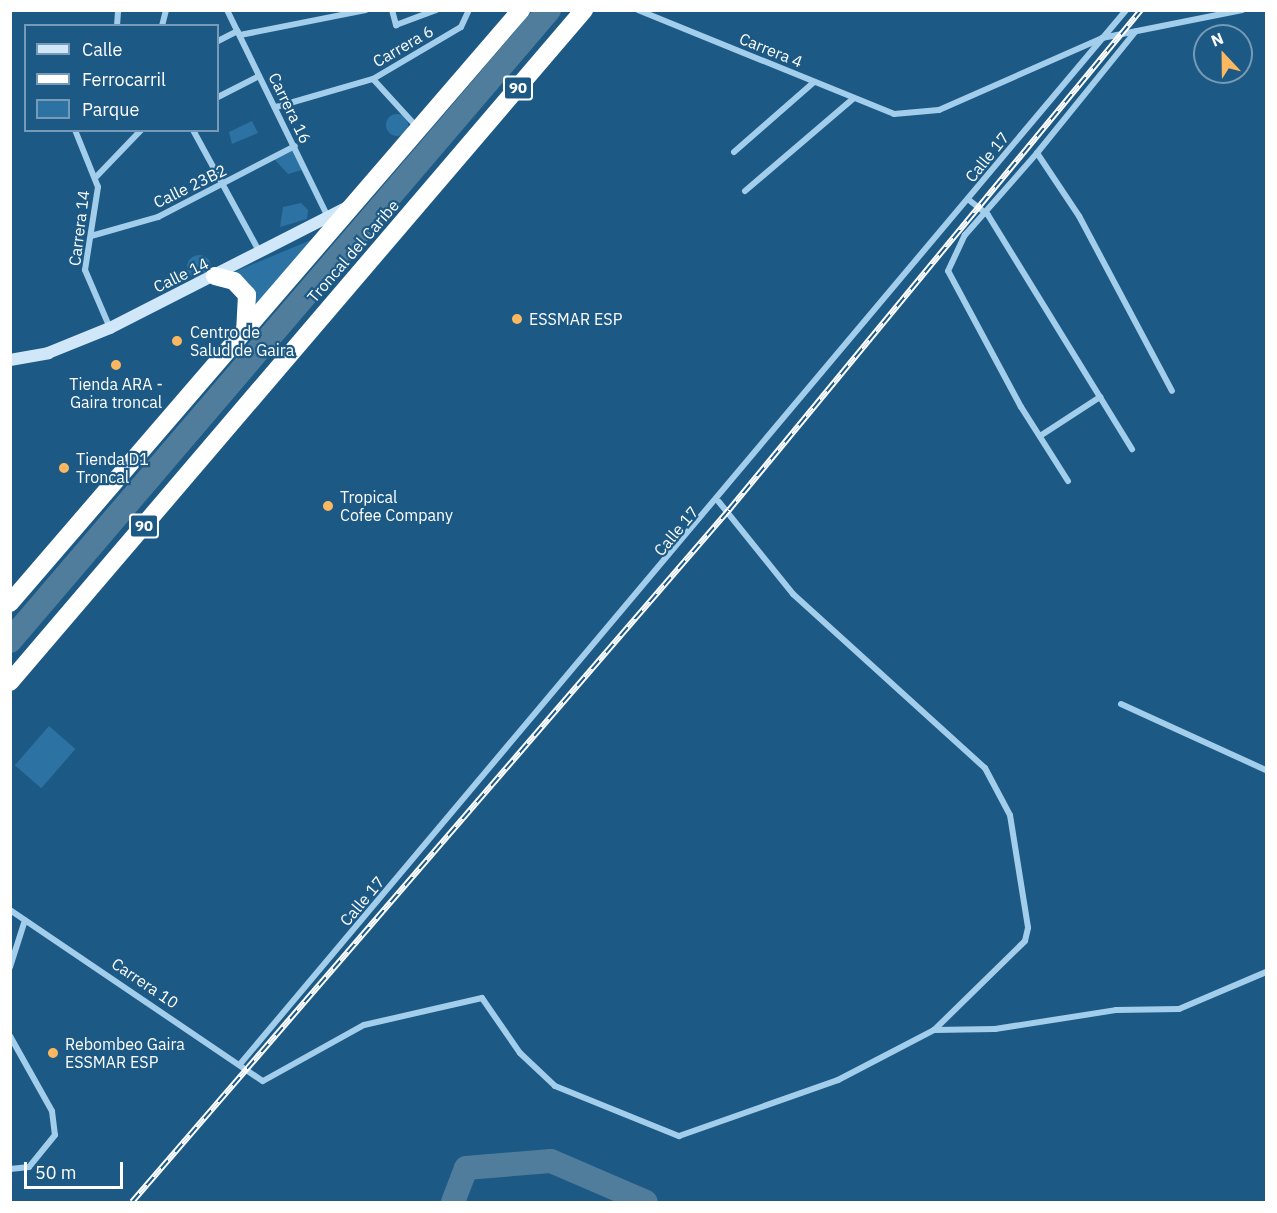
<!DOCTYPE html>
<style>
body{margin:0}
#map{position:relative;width:1277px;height:1213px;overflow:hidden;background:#1c5985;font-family:"IBM Plex Sans",sans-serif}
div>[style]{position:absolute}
.green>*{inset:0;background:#2c72a2;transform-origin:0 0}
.round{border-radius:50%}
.river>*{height:24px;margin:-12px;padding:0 12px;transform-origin:12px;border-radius:12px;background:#517d9c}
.street>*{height:6px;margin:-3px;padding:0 3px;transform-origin:3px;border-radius:3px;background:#a3ceeb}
.secondary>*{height:12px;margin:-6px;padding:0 6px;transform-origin:6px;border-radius:6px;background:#cfe7f8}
.highway>*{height:18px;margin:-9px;padding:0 9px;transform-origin:9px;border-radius:9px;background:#fff}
.rail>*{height:6px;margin-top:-3px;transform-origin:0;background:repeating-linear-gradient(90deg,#1c5985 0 11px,#fff 0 22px);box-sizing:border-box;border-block:2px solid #fff}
.dots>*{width:16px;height:16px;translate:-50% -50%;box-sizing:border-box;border:3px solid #1c5985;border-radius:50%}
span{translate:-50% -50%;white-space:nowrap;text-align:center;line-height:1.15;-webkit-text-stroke:4.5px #1c5985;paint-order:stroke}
.shield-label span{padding:2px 4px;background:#1c5985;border:2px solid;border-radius:4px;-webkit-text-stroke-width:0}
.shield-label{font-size:15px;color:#fff;font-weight:700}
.street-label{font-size:16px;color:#fff}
.poi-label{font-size:16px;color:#fff}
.left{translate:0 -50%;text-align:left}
.frame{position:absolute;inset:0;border:12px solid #fff;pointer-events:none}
.legend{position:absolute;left:24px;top:24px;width:195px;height:108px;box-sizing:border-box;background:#1c5985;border:2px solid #779bb6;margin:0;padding:8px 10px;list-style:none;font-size:18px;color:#fff}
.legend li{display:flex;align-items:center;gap:12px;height:30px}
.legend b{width:30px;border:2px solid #779bb6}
.north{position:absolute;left:1193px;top:24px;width:60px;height:60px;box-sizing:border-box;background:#1c5985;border:2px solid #779bb6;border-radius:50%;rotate:338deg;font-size:16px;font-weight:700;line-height:24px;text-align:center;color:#fff}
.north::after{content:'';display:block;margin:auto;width:21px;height:27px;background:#fcb861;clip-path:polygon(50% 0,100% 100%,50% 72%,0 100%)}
.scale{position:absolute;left:24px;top:1162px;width:99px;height:27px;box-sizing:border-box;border:3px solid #fff;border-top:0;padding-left:8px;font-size:18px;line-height:21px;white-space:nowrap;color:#fff;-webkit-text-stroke:4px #1c5985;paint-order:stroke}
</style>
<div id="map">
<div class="green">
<div class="round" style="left:386px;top:114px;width:22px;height:22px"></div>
<div style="clip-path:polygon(252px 121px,258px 133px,232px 144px,229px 132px)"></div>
<div style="clip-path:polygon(293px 150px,302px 170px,288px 174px,274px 159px)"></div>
<div style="clip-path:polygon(301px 203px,308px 210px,307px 219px,280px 227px,283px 207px)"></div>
<div style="clip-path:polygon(323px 235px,258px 309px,249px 283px,234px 272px)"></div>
<div class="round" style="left:187px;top:255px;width:24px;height:24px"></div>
<div style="left:49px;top:726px;width:35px;height:52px;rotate:41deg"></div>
</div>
<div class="river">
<div style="left:10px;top:641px;width:830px;rotate:-49.5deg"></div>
<div style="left:453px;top:1202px;width:36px;rotate:-69deg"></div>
<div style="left:466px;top:1168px;width:85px;rotate:-4.7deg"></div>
<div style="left:551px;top:1161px;width:103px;rotate:23.3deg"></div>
</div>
<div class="street">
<div style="left:227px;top:10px;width:230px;rotate:64deg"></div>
<div style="left:392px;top:10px;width:16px;rotate:75deg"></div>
<div style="left:396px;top:25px;width:43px;rotate:-20.6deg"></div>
<div style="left:638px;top:10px;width:276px;rotate:22.1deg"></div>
<div style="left:894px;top:114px;width:45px;rotate:-5.1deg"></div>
<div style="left:939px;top:110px;width:178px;rotate:-23.8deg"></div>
<div style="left:1102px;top:38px;width:143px;rotate:-11.3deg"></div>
<div style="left:117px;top:26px;width:16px;rotate:-86deg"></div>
<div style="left:162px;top:26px;width:16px;rotate:-76deg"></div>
<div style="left:240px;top:35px;width:128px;rotate:-11.2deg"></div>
<div style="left:218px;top:41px;width:22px;rotate:-27deg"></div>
<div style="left:373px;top:79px;width:65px;rotate:47.5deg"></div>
<div style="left:218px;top:97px;width:46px;rotate:-27.1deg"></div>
<div style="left:276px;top:107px;width:101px;rotate:-16.1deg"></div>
<div style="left:373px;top:79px;width:102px;rotate:-30.6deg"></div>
<div style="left:461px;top:27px;width:19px;rotate:-65deg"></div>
<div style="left:75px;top:130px;width:61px;rotate:68deg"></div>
<div style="left:98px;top:187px;width:84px;rotate:98.9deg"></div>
<div style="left:85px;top:270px;width:63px;rotate:66.7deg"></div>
<div style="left:193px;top:130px;width:140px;rotate:61.4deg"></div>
<div style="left:734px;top:152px;width:106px;rotate:-41.2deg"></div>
<div style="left:1037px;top:153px;width:156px;rotate:-51deg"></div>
<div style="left:96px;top:177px;width:65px;rotate:-46.2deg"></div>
<div style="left:745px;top:191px;width:143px;rotate:-40.5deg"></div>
<div style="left:969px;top:200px;width:24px;rotate:38deg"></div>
<div style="left:988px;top:215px;width:275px;rotate:58.4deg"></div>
<div style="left:91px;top:236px;width:70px;rotate:-15.8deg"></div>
<div style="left:158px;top:217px;width:154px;rotate:-27.4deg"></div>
<div style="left:1040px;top:436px;width:72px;rotate:-33deg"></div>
<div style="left:1068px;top:481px;width:88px;rotate:-122.4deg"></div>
<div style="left:1021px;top:407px;width:154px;rotate:-118.2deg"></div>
<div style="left:948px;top:271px;width:40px;rotate:-65deg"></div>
<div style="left:965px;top:235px;width:109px;rotate:-48.7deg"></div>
<div style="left:1037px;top:153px;width:76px;rotate:56.3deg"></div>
<div style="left:1079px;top:216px;width:198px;rotate:62deg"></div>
<div style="left:719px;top:502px;width:118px;rotate:51.2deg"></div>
<div style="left:793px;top:594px;width:259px;rotate:42.2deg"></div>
<div style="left:985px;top:768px;width:53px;rotate:62deg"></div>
<div style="left:1010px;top:815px;width:114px;rotate:80.9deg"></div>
<div style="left:1028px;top:928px;width:13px;rotate:103deg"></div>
<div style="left:1025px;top:941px;width:127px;rotate:135.6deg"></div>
<div style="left:1121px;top:704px;width:159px;rotate:24.5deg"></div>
<div style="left:10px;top:910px;width:305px;rotate:34.1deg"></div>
<div style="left:263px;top:1081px;width:115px;rotate:-29deg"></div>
<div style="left:364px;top:1025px;width:121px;rotate:-12.9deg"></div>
<div style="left:482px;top:998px;width:67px;rotate:55.4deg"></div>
<div style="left:520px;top:1053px;width:48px;rotate:43.3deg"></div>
<div style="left:555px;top:1086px;width:134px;rotate:22deg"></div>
<div style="left:679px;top:1136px;width:169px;rotate:-19.4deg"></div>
<div style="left:838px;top:1080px;width:108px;rotate:-27.5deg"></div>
<div style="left:934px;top:1030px;width:61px;rotate:-0.9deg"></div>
<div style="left:995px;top:1029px;width:122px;rotate:-8.9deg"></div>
<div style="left:1116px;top:1010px;width:63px;rotate:-0.9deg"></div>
<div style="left:1179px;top:1009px;width:95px;rotate:-23deg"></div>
<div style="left:10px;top:967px;width:49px;rotate:-72.3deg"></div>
<div style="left:10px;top:1036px;width:86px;rotate:60.8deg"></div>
<div style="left:52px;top:1111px;width:24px;rotate:83deg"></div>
<div style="left:55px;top:1135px;width:41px;rotate:129.1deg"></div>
<div style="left:29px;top:1167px;width:19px;rotate:174deg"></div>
<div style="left:241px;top:1063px;width:1376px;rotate:-49.95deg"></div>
</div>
<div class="secondary">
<div style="left:10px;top:360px;width:39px;rotate:-10deg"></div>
<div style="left:48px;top:353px;width:67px;rotate:-22deg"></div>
<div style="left:110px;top:328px;width:266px;rotate:-27deg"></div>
</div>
<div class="highway">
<div style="left:215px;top:276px;width:20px;rotate:15deg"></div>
<div style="left:234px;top:281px;width:19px;rotate:47deg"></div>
<div style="left:247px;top:295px;width:33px;rotate:93deg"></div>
<div style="left:10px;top:603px;width:783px;rotate:-49.25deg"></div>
<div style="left:10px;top:682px;width:884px;rotate:-49.5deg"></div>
</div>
<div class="rail">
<div style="left:132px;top:1202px;width:914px;rotate:-49.22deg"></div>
<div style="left:729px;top:510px;width:648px;rotate:-50.51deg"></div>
</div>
<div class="dots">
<div style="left:517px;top:319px;background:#fcb861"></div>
<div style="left:177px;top:341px;background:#fcb861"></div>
<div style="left:116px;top:365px;background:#fcb861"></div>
<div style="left:64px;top:468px;background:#fcb861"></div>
<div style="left:328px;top:506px;background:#fcb861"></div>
<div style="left:53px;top:1053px;background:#fcb861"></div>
</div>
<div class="shield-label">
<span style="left:518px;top:88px">90</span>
<span style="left:144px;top:526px">90</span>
</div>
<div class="street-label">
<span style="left:403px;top:46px;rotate:-30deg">Carrera 6</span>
<span style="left:771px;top:50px;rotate:22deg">Carrera 4</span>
<span style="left:290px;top:108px;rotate:64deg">Carrera 16</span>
<span style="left:987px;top:157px;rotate:-51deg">Calle 17</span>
<span style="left:190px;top:186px;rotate:-26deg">Calle 23B2</span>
<span style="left:79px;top:228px;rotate:-83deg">Carrera 14</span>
<span style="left:353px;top:251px;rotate:-49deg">Troncal del Caribe</span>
<span style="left:181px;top:275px;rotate:-26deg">Calle 14</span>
<span style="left:676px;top:531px;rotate:-50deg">Calle 17</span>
<span style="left:362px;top:901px;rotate:-50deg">Calle 17</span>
<span style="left:145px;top:983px;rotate:34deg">Carrera 10</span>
</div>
<div class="poi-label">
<span class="left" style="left:529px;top:319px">ESSMAR ESP</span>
<span class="left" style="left:190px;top:341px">Centro de<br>Salud de Gaira</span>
<span style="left:116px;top:393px">Tienda ARA -<br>Gaira troncal</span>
<span class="left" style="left:76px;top:468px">Tienda D1<br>Troncal</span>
<span class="left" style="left:340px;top:506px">Tropical<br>Cofee Company</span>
<span class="left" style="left:65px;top:1053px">Rebombeo Gaira<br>ESSMAR ESP</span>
</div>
<div class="frame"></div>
<ul class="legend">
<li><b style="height:8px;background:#cfe7f8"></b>Calle</li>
<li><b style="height:8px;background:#fff"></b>Ferrocarril</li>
<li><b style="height:16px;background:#2c72a2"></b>Parque</li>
</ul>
<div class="north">N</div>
<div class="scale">50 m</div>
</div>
